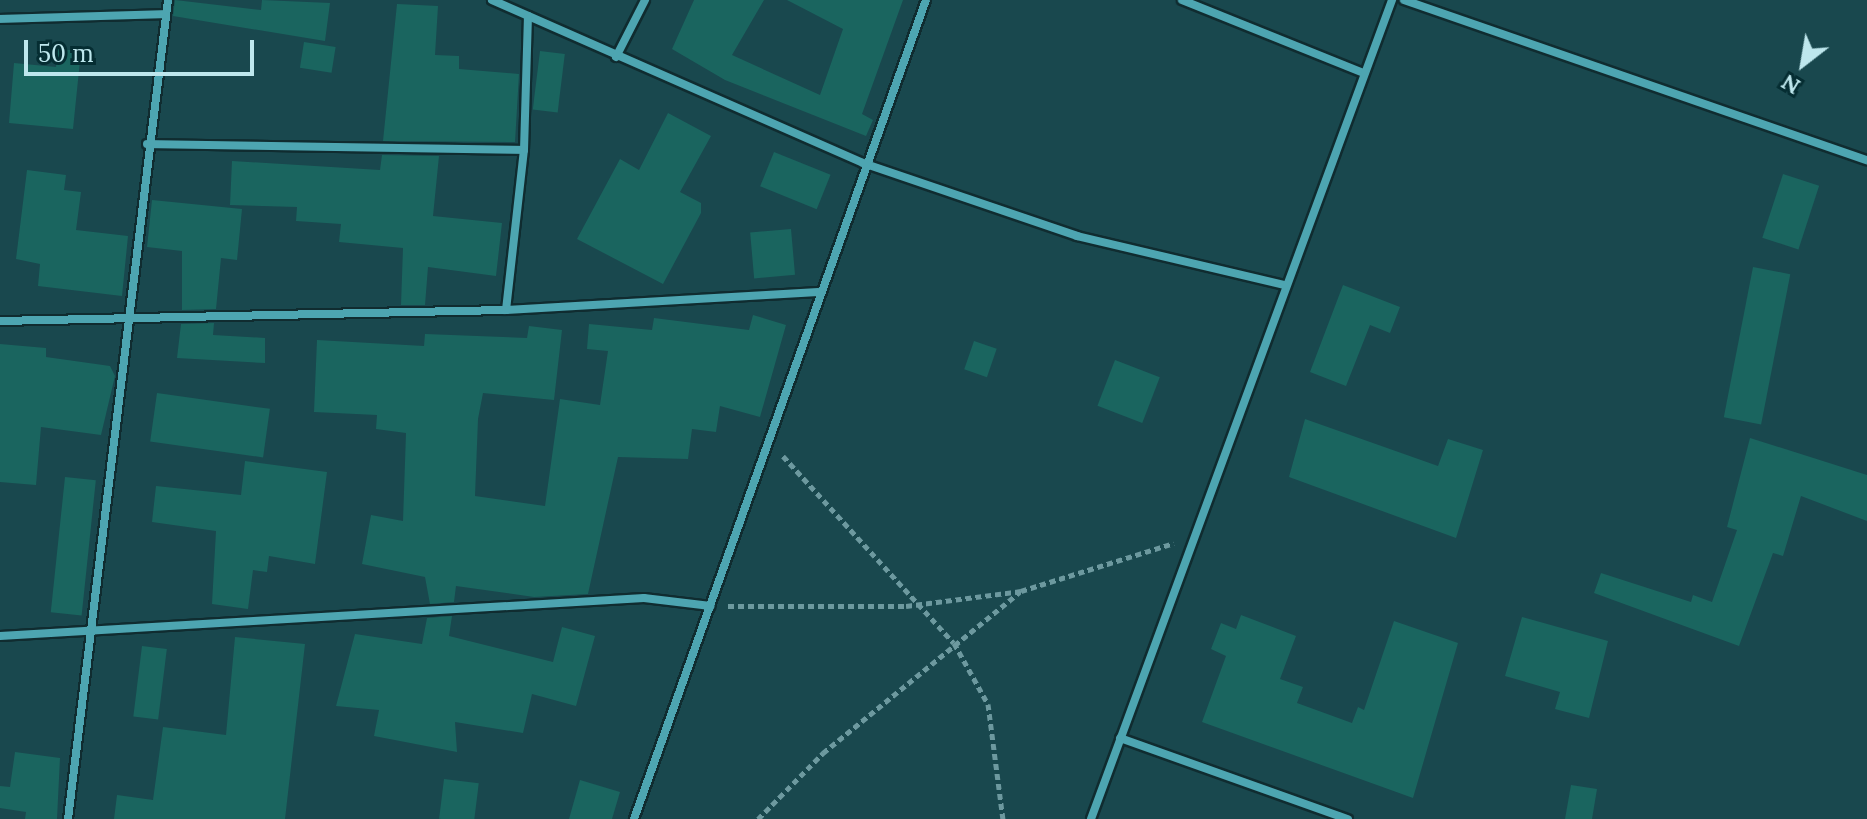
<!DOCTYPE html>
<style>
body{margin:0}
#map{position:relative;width:1867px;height:819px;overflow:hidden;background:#19484e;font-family:Lora,serif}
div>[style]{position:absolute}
.building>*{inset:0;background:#1a655f;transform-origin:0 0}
.path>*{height:5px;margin-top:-2.5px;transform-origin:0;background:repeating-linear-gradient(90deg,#6d999f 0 6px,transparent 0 10px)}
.roads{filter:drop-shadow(2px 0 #102c30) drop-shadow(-2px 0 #102c30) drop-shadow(0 2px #102c30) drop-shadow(0 -2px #102c30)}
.street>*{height:8px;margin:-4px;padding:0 4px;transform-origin:4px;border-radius:4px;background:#4da5b1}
span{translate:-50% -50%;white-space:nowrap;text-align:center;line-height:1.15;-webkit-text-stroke:8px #052d32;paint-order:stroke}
.north{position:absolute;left:1763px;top:24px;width:80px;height:80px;-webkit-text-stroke:6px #052d32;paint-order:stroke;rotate:211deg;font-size:22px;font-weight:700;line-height:32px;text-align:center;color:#bee7ed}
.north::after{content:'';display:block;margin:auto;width:28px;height:36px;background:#bee7ed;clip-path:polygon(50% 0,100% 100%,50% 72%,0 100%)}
.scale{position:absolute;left:24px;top:40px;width:230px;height:36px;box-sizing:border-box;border:4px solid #bee7ed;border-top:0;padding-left:10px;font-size:24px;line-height:28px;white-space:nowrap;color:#bee7ed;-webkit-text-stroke:6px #052d32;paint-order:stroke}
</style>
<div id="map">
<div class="building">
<div style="clip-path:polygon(175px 0,261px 10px,262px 0,330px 3px,325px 41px,173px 16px)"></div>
<div style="clip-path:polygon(694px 0,764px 0,732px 55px,820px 95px,843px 29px,787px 0,903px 0,862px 114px,873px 120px,866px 136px,725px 80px,672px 49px)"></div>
<div style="clip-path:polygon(397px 4px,438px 6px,435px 55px,459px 56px,459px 69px,519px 74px,515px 142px,383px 141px)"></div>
<div style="left:304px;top:42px;width:32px;height:26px;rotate:9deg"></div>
<div style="clip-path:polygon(58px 49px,81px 51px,73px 129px,9px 123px,14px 63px,56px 67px)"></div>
<div style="left:540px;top:51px;width:25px;height:59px;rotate:7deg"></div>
<div style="clip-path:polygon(668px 113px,711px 136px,680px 192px,701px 203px,701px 213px,663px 284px,577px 239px,620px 159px,639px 170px)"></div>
<div style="left:774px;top:152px;width:61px;height:37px;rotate:22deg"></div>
<div style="clip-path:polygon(382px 155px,439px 156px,433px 216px,502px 223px,496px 276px,428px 267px,425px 305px,401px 305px,403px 248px,339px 242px,341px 224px,296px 221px,297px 207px,230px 205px,232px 161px,380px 170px)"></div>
<div style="clip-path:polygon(27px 170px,66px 175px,64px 190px,81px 192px,76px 230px,128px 236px,122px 296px,38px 286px,40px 264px,16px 259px)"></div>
<div style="left:1783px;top:174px;width:38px;height:67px;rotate:18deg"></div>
<div style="clip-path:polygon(152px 200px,242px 209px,237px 260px,221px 258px,216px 309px,182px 310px,182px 251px,147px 247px)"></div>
<div style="left:791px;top:229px;width:46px;height:41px;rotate:85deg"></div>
<div style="left:1753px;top:267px;width:38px;height:153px;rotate:11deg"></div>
<div style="clip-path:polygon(1343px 285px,1400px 307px,1390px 333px,1370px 325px,1346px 386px,1310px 372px)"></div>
<div style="clip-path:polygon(753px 315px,786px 325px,760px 417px,720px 406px,716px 432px,692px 429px,688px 459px,618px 457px,588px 594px,534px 597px,456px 586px,454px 602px,430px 604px,425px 577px,362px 564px,371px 515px,403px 521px,406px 433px,376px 429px,377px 415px,314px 412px,317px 340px,424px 346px,425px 334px,527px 338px,529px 326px,562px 330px,554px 400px,483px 393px,478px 419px,475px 496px,545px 506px,560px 399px,600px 405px,608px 351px,587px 349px,589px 324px,652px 330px,654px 318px,749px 330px)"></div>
<div style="clip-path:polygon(214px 323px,213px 335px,265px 338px,265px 363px,177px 358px,181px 324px)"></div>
<div style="left:974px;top:341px;width:24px;height:30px;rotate:19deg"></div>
<div style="clip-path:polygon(0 344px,46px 348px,46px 357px,110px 366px,115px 376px,101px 435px,41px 427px,36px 485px,0 482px)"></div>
<div style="left:1115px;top:360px;width:48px;height:49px;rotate:21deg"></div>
<div style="left:157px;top:393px;width:114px;height:49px;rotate:8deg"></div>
<div style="clip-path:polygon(1305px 419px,1438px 466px,1448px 439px,1483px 450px,1456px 538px,1289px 477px)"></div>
<div style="clip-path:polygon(1750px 438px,1867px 475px,1867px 521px,1801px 496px,1783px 556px,1773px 553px,1739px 646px,1594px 593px,1601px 573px,1691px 602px,1693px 595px,1712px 602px,1737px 530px,1727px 527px)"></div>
<div style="clip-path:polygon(245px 461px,327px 472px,315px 564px,269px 556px,267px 572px,253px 570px,248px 609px,212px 604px,216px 531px,152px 522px,156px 486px,241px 495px)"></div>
<div style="left:65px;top:477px;width:31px;height:136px;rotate:6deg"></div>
<div style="clip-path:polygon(1241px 615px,1296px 636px,1280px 679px,1303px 687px,1297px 703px,1352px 723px,1358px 707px,1364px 710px,1394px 621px,1458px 643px,1413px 798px,1202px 722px,1226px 656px,1211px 649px,1221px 623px,1236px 629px)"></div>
<div style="clip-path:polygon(452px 616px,449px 636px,553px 662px,562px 627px,595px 636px,576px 706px,532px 694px,523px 733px,455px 722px,457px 752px,374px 736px,379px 710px,336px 706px,355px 634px,422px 644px,427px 618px)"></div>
<div style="clip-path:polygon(1522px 617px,1608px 641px,1589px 718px,1555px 709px,1560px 692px,1505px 676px)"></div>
<div style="clip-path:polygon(235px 637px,305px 644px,285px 819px,114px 819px,117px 795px,153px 800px,163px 727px,226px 735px)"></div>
<div style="left:142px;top:646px;width:25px;height:71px;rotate:7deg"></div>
<div style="clip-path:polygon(15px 752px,60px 758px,57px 819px,25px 819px,26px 812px,0 808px,0 786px,10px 787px)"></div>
<div style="left:444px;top:779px;width:35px;height:40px;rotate:7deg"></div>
<div style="clip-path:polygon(580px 780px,620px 792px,612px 819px,569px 819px)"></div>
<div style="clip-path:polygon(1571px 785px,1597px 789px,1592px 819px,1565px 819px)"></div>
</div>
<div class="path">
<div style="left:783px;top:456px;width:253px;rotate:47.6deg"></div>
<div style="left:954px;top:643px;width:70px;rotate:60.9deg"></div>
<div style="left:988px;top:704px;width:116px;rotate:82.6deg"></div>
<div style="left:728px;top:606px;width:178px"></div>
<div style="left:906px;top:606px;width:116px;rotate:-7.4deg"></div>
<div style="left:1021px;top:591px;width:160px;rotate:-17.4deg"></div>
<div style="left:758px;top:819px;width:93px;rotate:-45.4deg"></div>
<div style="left:823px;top:753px;width:254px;rotate:-39.3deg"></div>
</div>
<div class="roads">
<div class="street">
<div style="left:492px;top:0;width:405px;rotate:23.7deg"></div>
<div style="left:863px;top:163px;width:226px;rotate:18.8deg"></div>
<div style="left:1077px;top:236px;width:214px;rotate:13.3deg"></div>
<div style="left:1182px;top:0;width:196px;rotate:21.9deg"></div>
<div style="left:1404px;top:0;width:490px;rotate:19.1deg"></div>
<div style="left:0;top:19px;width:165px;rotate:-1.7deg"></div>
<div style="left:616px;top:57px;width:64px;rotate:-63deg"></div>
<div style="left:147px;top:144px;width:377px;rotate:0.9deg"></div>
<div style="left:506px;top:310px;width:161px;rotate:-83.6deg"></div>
<div style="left:524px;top:150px;width:134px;rotate:-88.3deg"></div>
<div style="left:0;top:321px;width:506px;rotate:-1.25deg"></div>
<div style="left:506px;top:310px;width:313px;rotate:-3.3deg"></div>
<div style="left:0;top:636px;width:645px;rotate:-3.38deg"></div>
<div style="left:644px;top:598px;width:67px;rotate:6.8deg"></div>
<div style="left:1120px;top:738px;width:242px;rotate:19.6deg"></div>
<div style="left:68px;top:819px;width:825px;rotate:-83.04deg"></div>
<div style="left:634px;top:819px;width:869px;rotate:-70.38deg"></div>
<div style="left:1091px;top:819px;width:873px;rotate:-69.82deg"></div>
</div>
</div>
<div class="north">N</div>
<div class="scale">50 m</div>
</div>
